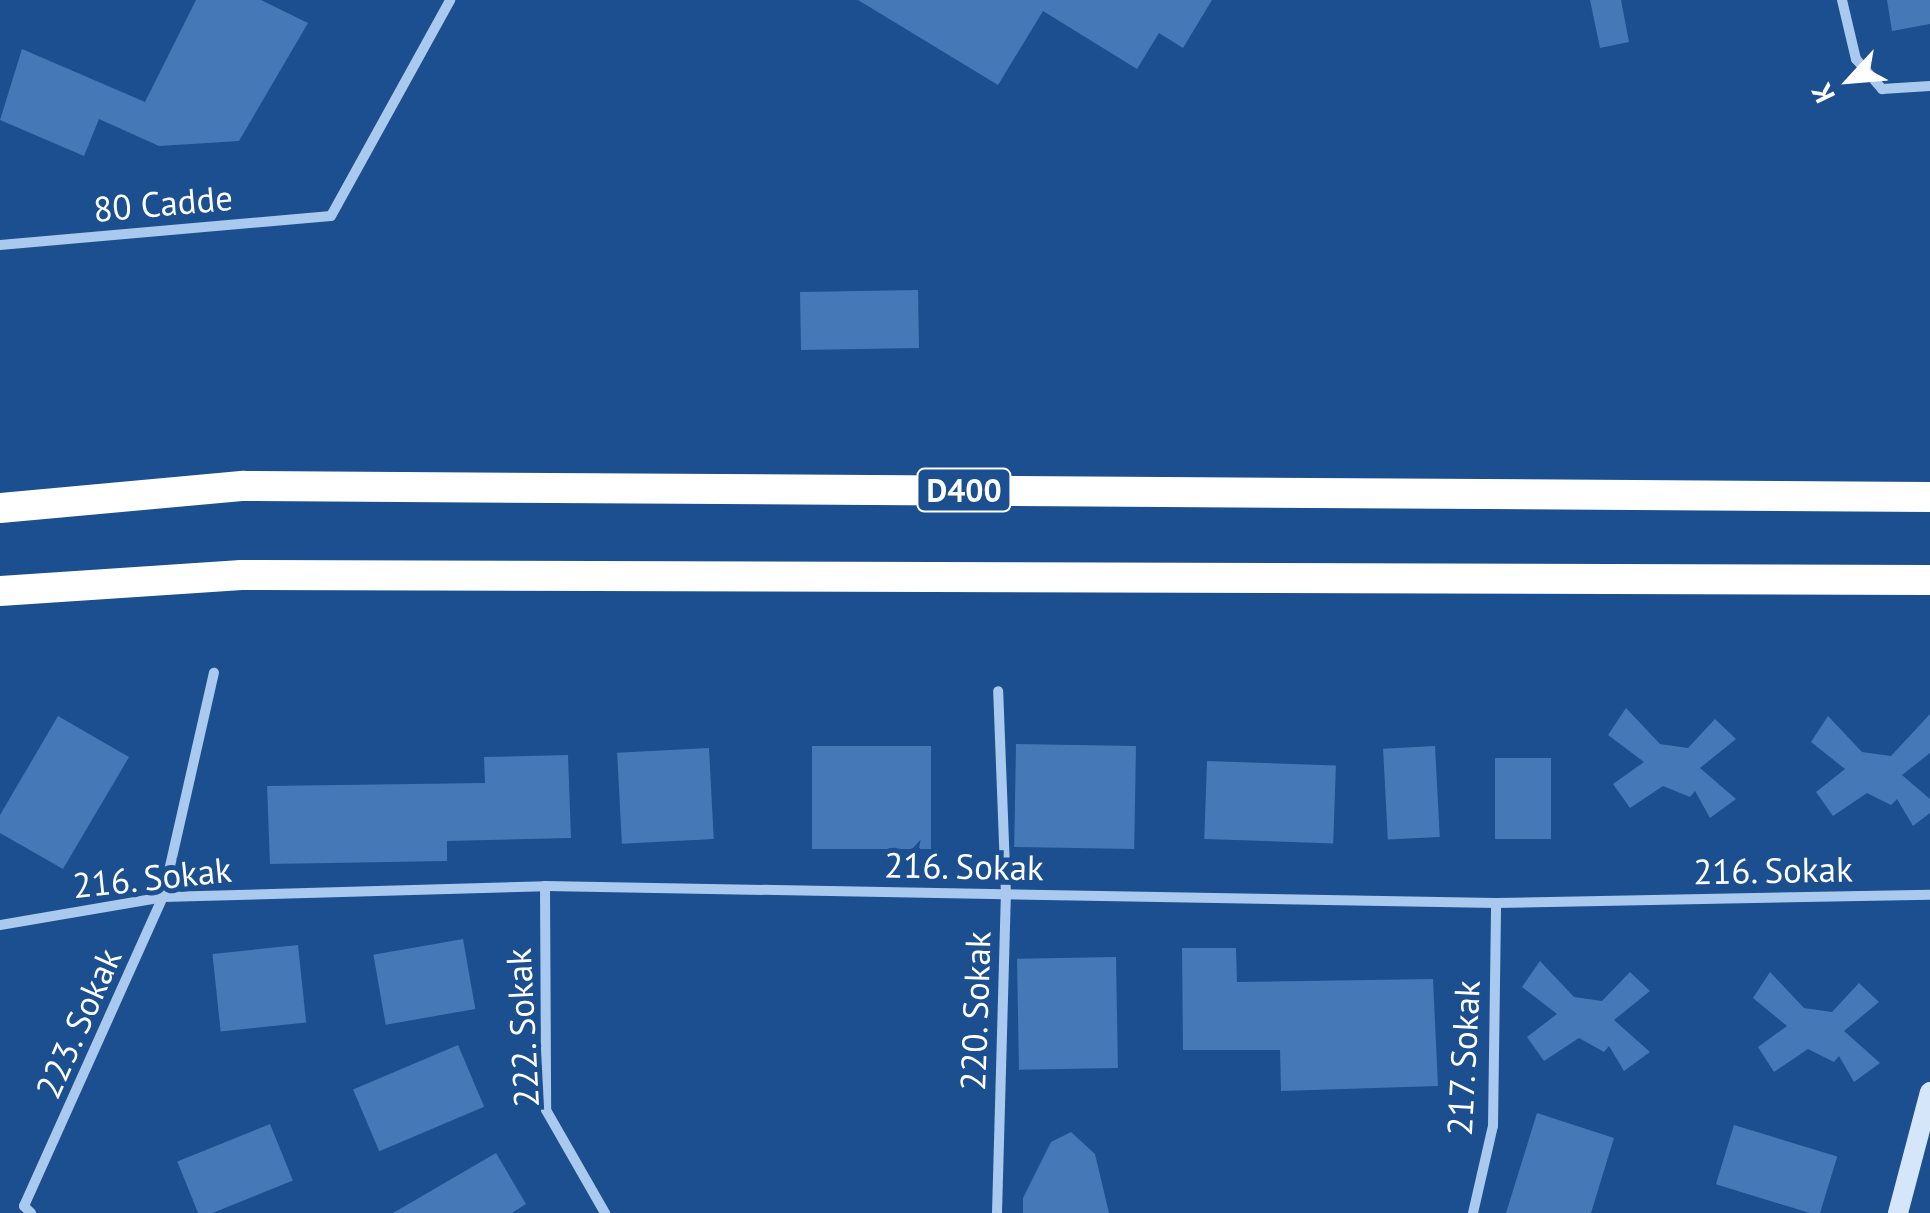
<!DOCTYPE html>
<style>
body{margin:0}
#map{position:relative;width:1930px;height:1213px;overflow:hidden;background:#1b4f8f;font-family:"PT Sans",sans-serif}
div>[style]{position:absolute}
.building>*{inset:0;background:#4478b7;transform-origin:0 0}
.street>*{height:10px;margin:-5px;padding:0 5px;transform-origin:5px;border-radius:5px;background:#a9c9ee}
.secondary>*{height:20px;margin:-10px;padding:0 10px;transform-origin:10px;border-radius:10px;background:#d6e6fa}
.highway>*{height:30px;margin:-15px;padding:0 15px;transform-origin:15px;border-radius:15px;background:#fff}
span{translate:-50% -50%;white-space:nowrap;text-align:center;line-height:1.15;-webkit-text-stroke:10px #1b4f8f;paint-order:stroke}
.shield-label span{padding:2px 8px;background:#1b4f8f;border:2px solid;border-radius:8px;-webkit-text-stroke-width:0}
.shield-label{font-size:32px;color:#fff;font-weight:700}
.street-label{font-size:35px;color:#fff}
.north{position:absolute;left:1800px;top:30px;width:100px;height:100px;-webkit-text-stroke:8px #1b4f8f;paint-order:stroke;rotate:244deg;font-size:28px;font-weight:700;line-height:40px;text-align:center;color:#fff}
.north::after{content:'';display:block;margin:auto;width:35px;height:45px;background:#fff;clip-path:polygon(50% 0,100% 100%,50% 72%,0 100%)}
</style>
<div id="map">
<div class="building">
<div style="clip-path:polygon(196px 0,261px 0,308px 23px,239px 141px,159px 146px,99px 119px,84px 156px,0 120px,22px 49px,145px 102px)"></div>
<div style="clip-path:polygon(858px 0,1212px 0,1183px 48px,1159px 33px,1137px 69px,1043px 11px,998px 85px)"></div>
<div style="clip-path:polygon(1590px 0,1621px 0,1629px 42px,1600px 48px)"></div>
<div style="clip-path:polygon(1887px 0,1930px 0,1930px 24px,1892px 31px)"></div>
<div style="left:918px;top:290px;width:58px;height:118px;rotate:89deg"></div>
<div style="clip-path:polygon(1626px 708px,1660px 744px,1688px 748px,1715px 719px,1736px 739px,1700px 768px,1736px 799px,1710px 818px,1695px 791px,1690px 797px,1663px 786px,1630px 808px,1613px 784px,1644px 762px,1608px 735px)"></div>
<div style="clip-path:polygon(1930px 714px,1930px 753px,1902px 775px,1930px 799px,1930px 813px,1913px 826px,1897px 799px,1891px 805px,1867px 793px,1833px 816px,1816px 792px,1845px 769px,1811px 742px,1828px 716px,1862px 752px,1891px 756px)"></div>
<div style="clip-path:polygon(58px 716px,129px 757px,63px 869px,0 833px,0 815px)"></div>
<div style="left:1016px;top:744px;width:120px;height:103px;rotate:1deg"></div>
<div style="left:812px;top:746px;width:119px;height:103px"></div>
<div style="left:1435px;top:746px;width:91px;height:52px;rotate:87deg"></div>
<div style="left:709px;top:748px;width:91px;height:92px;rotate:87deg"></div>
<div style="clip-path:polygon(568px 755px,571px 838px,447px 841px,447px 861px,270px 864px,267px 786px,485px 783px,484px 757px)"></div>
<div style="left:1495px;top:758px;width:56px;height:81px"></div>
<div style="left:1207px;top:761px;width:129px;height:78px;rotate:2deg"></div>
<div style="left:463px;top:939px;width:71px;height:91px;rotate:80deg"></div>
<div style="left:298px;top:945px;width:78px;height:86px;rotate:84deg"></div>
<div style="clip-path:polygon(1182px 948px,1236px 948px,1237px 982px,1433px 979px,1438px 1086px,1281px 1091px,1280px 1050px,1183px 1050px)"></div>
<div style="left:1116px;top:957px;width:111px;height:99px;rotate:89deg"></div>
<div style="clip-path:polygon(1540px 961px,1574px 997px,1602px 1001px,1630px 972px,1650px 991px,1614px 1020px,1650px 1052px,1624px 1071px,1609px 1046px,1604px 1052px,1579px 1038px,1544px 1061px,1527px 1037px,1557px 1014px,1522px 987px)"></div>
<div style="clip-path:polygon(1770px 972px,1804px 1008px,1832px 1012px,1859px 983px,1879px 1002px,1844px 1031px,1880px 1063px,1854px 1082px,1839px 1056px,1834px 1062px,1808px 1049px,1774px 1072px,1758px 1047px,1787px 1026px,1753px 998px)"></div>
<div style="left:458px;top:1045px;width:67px;height:114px;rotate:67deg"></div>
<div style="clip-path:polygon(1537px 1113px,1614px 1138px,1591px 1213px,1506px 1213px)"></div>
<div style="left:270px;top:1124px;width:61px;height:100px;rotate:68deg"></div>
<div style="left:1734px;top:1125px;width:108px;height:62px;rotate:17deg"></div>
<div style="clip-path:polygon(1071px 1132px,1095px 1154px,1109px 1213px,1023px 1213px,1023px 1198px,1051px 1142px)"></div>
<div style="clip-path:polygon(496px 1153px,526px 1204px,512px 1213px,393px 1213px)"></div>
</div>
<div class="street">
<div style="left:1842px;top:0;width:61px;rotate:76.7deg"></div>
<div style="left:1856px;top:59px;width:40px;rotate:49deg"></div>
<div style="left:1882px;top:89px;width:48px;rotate:-3.6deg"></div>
<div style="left:0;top:245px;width:332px;rotate:-5deg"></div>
<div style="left:331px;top:216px;width:247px;rotate:-61.1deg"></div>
<div style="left:545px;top:886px;width:224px;rotate:89.7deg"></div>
<div style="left:546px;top:1110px;width:119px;rotate:60.2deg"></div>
<div style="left:0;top:925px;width:165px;rotate:-9.7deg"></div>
<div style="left:163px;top:897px;width:382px;rotate:-1.6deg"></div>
<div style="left:545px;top:886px;width:951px;rotate:1.02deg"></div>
<div style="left:1496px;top:903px;width:434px;rotate:-1.1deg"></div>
<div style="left:31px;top:1213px;width:10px;rotate:-135deg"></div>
<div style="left:24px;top:1206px;width:339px;rotate:-65.8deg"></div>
<div style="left:163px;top:897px;width:230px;rotate:-77.2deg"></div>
<div style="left:997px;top:1213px;width:318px;rotate:-88.4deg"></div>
<div style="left:1006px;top:895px;width:204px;rotate:-92.2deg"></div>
<div style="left:1473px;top:1213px;width:89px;rotate:-77.1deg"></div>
<div style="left:1493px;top:1126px;width:223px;rotate:-89.2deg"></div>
</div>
<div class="secondary">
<div style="left:1898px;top:1213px;width:125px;rotate:-75.2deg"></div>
</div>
<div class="highway">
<div style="left:0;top:508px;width:245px;rotate:-5.2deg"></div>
<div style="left:244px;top:486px;width:1686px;rotate:0.37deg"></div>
<div style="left:0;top:591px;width:242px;rotate:-3.8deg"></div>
<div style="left:241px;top:575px;width:1689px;rotate:0.17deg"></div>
</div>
<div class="shield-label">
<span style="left:964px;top:490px">D400</span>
</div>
<div class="street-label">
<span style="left:163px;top:203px;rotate:-5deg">80 Cadde</span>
<span style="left:964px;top:866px;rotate:1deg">216. Sokak</span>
<span style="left:1773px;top:870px;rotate:-1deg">216. Sokak</span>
<span style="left:152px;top:877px;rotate:-6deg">216. Sokak</span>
<span style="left:975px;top:1011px;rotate:-88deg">220. Sokak</span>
<span style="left:78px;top:1023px;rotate:-66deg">223. Sokak</span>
<span style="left:522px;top:1028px;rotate:-93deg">222. Sokak</span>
<span style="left:1463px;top:1058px;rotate:-87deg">217. Sokak</span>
</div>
<div class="north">K</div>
</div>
